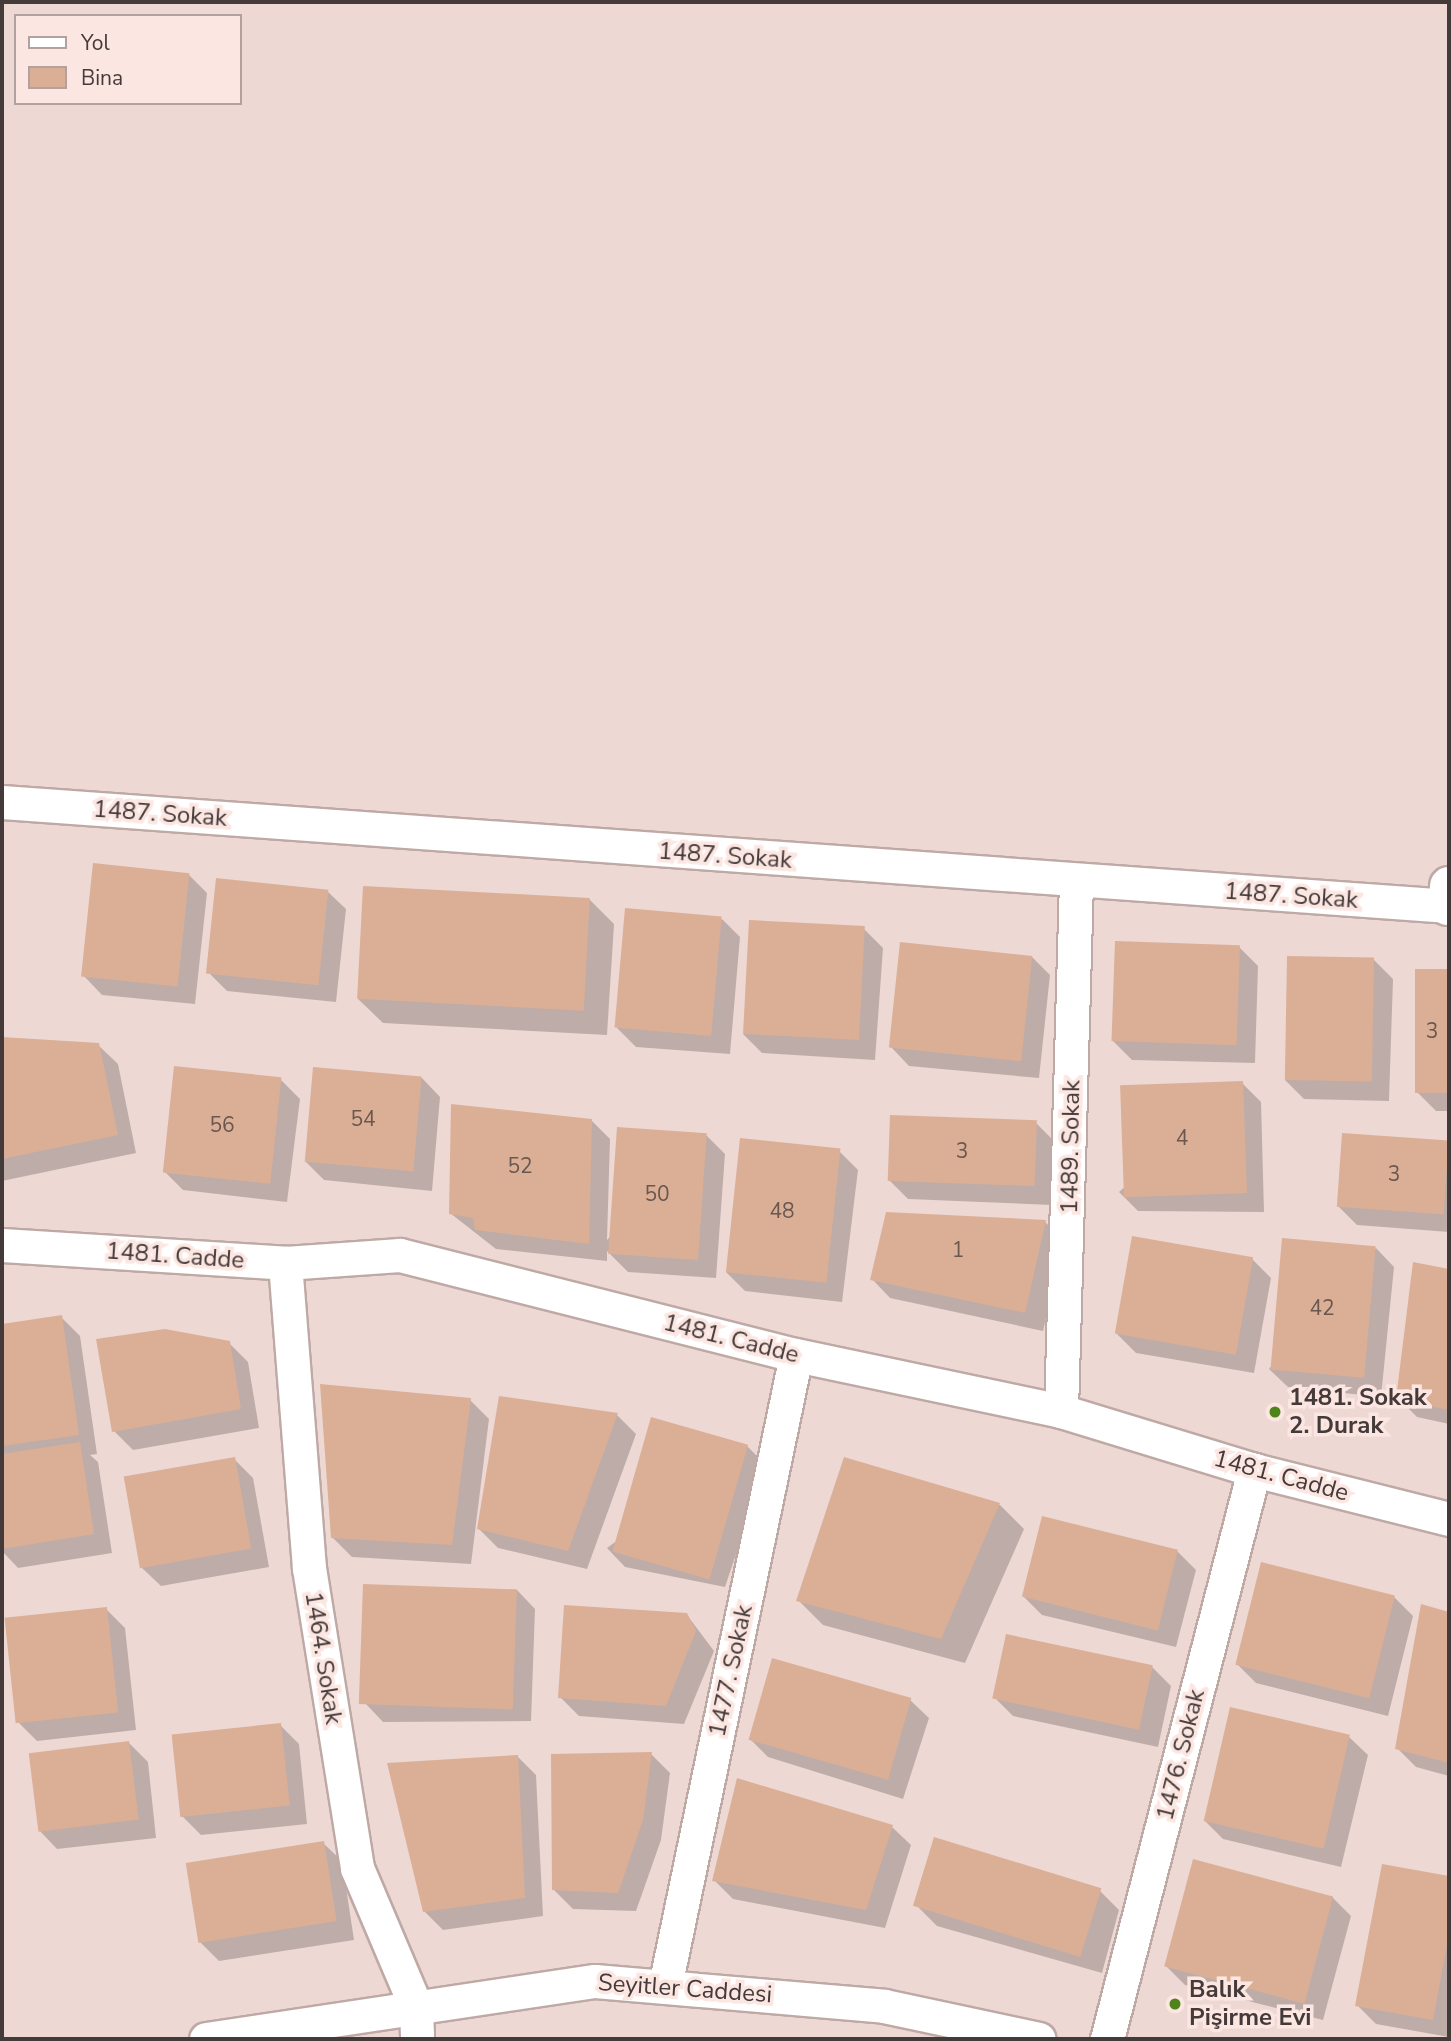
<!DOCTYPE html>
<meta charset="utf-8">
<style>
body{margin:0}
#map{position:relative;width:1451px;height:2041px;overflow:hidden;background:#eed8d4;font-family:"Nunito Sans",sans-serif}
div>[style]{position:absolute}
.shadow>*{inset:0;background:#0003}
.building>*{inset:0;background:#dbaf96;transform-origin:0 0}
.roads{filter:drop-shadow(2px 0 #bea9a5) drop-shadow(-2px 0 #bea9a5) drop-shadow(0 2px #bea9a5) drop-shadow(0 -2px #bea9a5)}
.minor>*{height:33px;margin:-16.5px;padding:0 16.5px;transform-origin:16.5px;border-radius:16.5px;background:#fff}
.tertiary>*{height:38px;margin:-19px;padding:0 19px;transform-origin:19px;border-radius:19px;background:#fff}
.dots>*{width:19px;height:19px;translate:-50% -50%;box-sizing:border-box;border:4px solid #fce6e1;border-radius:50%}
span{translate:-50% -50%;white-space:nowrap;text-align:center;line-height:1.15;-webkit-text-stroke:7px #fce6e1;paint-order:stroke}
.number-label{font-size:21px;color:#695750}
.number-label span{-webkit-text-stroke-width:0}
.street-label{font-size:24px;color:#433a39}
.poi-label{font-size:24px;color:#433a39;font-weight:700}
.left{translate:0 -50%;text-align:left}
.frame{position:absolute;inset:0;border:4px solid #433a39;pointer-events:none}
.legend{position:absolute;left:14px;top:14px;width:228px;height:91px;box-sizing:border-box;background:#fce6e1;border:2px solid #b2a19e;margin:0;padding:9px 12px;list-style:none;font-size:21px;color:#433a39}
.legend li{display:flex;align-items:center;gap:14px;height:35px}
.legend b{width:35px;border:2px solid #b2a19e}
</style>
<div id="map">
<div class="shadow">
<div style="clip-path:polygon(188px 874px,207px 893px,195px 1004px,102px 995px,84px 976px)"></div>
<div style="clip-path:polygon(327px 891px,346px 909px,336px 1002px,227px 991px,208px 972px)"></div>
<div style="clip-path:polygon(589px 899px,614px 924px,607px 1035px,383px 1023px,358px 999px)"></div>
<div style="clip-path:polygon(722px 919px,740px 937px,730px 1054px,636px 1047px,617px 1028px)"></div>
<div style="clip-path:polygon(864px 929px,883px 948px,875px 1060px,762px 1053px,743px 1034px)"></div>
<div style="clip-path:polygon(1239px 947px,1258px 966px,1255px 1063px,1132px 1060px,1113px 1041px)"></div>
<div style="clip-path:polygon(1031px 956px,1050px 975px,1039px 1078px,909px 1066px,891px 1047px)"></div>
<div style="clip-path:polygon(1374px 960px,1393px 979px,1389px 1101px,1304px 1099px,1285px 1080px)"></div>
<div style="clip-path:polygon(1417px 971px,1449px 971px,1449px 1111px,1436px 1111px,1417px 1092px)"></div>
<div style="clip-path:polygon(2px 1038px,98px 1045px,118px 1064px,136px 1153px,2px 1181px)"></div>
<div style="clip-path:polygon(422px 1078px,440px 1097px,432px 1191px,324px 1180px,305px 1161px)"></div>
<div style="clip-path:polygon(281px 1080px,300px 1099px,287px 1202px,183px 1190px,164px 1171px)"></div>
<div style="clip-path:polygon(1242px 1083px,1261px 1102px,1264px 1212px,1138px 1211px,1119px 1192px)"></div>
<div style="clip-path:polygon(591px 1120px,610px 1139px,607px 1240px,706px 1135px,725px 1154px,716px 1278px,628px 1272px,607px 1251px,607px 1261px,496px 1249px,450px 1213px)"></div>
<div style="clip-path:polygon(1036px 1123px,1055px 1142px,1052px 1205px,908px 1199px,889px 1180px)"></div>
<div style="clip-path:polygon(1343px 1135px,1449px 1143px,1449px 1232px,1357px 1225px,1338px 1206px)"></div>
<div style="clip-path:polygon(839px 1151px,858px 1170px,842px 1302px,745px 1291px,726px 1272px)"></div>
<div style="clip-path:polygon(1045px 1222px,1064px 1240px,1043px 1331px,890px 1298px,872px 1279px)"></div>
<div style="clip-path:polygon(1376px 1248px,1394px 1267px,1381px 1397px,1288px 1387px,1269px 1369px)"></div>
<div style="clip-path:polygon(1252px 1259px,1271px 1278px,1254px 1373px,1136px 1353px,1117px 1334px)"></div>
<div style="clip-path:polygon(1414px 1264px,1449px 1271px,1449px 1424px,1417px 1417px,1398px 1398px)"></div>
<div style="clip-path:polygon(61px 1317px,80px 1336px,97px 1454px,90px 1455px,98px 1462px,112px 1553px,18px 1568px,2px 1551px,2px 1326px)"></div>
<div style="clip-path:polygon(229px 1343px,248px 1362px,259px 1428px,133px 1450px,114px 1431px)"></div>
<div style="clip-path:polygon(470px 1400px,489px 1419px,471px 1564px,352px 1557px,333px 1538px)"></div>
<div style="clip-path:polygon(617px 1415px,636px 1434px,587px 1569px,498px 1548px,479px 1529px)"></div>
<div style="clip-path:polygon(747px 1446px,766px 1465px,725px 1587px,625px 1567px,607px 1548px)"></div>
<div style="clip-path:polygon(234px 1459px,253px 1478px,269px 1567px,161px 1586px,142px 1568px)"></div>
<div style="clip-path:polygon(845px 1459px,1000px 1505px,1024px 1529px,965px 1663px,823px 1625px,798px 1600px)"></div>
<div style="clip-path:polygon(1177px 1551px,1196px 1570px,1176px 1647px,1042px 1615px,1023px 1596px)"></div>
<div style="clip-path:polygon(517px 1590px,535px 1609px,531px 1721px,383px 1722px,365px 1703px)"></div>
<div style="clip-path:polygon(1394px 1597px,1413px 1616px,1388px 1716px,1256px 1683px,1237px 1664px)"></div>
<div style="clip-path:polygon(1422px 1607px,1449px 1613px,1449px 1776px,1416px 1767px,1397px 1748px)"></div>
<div style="clip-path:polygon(106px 1609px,125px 1628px,136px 1730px,37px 1741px,18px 1722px)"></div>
<div style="clip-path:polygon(687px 1615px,714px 1651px,684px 1724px,579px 1716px,560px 1697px)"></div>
<div style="clip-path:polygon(1152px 1667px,1171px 1686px,1158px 1747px,1013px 1716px,994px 1697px)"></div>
<div style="clip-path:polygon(910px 1700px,929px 1718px,903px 1799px,768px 1757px,749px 1738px)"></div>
<div style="clip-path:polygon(280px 1725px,299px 1744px,307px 1824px,201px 1835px,182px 1816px)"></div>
<div style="clip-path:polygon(1349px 1737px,1368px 1755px,1341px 1867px,1223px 1839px,1204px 1820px)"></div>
<div style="clip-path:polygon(129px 1743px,148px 1762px,156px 1838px,57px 1849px,39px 1830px)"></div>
<div style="clip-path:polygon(651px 1754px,670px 1773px,661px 1840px,636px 1911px,573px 1909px,554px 1890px)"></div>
<div style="clip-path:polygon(517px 1756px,536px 1775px,543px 1916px,443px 1930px,424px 1911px)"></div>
<div style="clip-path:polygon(892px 1827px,911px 1845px,885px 1928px,733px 1899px,714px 1880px)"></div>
<div style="clip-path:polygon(323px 1843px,342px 1861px,354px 1940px,219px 1961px,200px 1942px)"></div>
<div style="clip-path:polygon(1383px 1866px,1449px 1878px,1449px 2037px,1376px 2024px,1357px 2005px)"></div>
<div style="clip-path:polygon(1100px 1891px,1119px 1910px,1102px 1973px,937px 1926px,918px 1907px)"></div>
<div style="clip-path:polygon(1332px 1897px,1351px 1916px,1323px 2020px,1185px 1985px,1166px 1966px)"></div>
</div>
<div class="building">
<div style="left:93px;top:863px;width:97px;height:114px;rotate:6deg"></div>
<div style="left:216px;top:878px;width:113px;height:96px;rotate:6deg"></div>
<div style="left:363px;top:886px;width:227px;height:113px;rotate:3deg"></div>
<div style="left:625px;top:908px;width:97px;height:120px;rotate:5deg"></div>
<div style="left:749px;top:920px;width:116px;height:114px;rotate:3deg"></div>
<div style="left:1115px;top:941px;width:125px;height:100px;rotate:2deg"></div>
<div style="left:900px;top:942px;width:133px;height:106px;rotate:6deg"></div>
<div style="left:1287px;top:956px;width:87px;height:124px;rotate:1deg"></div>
<div style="left:1415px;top:969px;width:34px;height:124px"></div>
<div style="clip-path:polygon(2px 1037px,99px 1043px,118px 1135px,2px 1159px)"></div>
<div style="left:174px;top:1066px;width:108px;height:107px;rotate:6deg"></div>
<div style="left:313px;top:1067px;width:109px;height:95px;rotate:5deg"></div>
<div style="left:1243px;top:1081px;width:112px;height:123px;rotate:88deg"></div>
<div style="clip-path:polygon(451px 1104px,592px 1119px,589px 1244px,475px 1230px,473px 1218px,449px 1214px)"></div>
<div style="left:890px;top:1115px;width:147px;height:66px;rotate:2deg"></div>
<div style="left:617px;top:1127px;width:90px;height:127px;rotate:4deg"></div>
<div style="left:1342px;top:1133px;width:107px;height:74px;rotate:4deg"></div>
<div style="left:740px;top:1138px;width:101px;height:135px;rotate:6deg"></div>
<div style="clip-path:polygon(886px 1212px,1046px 1220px,1025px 1313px,870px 1280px)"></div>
<div style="left:1132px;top:1236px;width:123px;height:99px;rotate:10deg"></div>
<div style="left:1282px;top:1238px;width:94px;height:132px;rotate:5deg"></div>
<div style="clip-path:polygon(1413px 1262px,1449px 1269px,1449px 1410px,1396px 1399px)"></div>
<div style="clip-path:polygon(62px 1315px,79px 1435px,2px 1446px,2px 1324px)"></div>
<div style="clip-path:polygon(165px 1329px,230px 1341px,241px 1409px,112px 1432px,96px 1339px)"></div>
<div style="clip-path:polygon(320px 1384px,471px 1398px,452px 1545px,331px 1538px)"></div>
<div style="clip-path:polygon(499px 1396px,618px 1413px,568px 1551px,477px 1529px)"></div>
<div style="left:651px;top:1417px;width:101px;height:140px;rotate:16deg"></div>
<div style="clip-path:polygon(80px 1442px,94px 1534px,2px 1549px,2px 1454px)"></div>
<div style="left:235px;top:1457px;width:93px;height:113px;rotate:80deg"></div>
<div style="clip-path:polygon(844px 1457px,1000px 1503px,941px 1639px,796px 1601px)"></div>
<div style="left:1042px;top:1516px;width:140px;height:83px;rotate:14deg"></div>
<div style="left:1261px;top:1562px;width:138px;height:106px;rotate:14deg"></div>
<div style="left:363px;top:1584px;width:154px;height:120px;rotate:2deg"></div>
<div style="clip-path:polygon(1421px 1604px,1449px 1612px,1449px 1763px,1395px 1749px)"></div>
<div style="clip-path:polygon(564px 1605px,687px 1613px,696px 1631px,666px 1706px,558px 1698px)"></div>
<div style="left:107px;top:1607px;width:106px;height:103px;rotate:84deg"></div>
<div style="left:1006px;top:1634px;width:150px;height:66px;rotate:12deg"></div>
<div style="left:772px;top:1658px;width:145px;height:85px;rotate:16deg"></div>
<div style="left:1230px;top:1707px;width:123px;height:117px;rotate:13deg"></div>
<div style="left:281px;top:1723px;width:83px;height:110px;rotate:84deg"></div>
<div style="left:129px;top:1741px;width:79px;height:101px;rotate:83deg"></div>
<div style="clip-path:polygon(652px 1752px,643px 1820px,618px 1893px,552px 1890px,551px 1754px)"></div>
<div style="clip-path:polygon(518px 1755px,525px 1898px,423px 1912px,387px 1763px)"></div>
<div style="clip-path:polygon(737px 1778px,893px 1825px,866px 1910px,712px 1881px)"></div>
<div style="left:934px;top:1837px;width:175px;height:72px;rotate:17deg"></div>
<div style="left:324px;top:1841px;width:81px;height:140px;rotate:81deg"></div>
<div style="left:1193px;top:1859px;width:145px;height:111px;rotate:15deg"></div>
<div style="clip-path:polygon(1382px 1864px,1449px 1876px,1449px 1934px,1433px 2020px,1355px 2006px)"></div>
</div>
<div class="roads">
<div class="minor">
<div style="left:2px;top:802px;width:1451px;rotate:4.11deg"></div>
<div style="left:2px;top:1245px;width:284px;rotate:3.6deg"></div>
<div style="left:285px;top:1263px;width:115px;rotate:-4deg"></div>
<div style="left:400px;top:1255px;width:408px;rotate:14.2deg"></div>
<div style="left:796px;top:1355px;width:271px;rotate:11.9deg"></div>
<div style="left:1061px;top:1411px;width:202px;rotate:17deg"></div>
<div style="left:1254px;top:1470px;width:201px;rotate:14.1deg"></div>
<div style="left:285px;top:1263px;width:306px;rotate:85.5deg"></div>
<div style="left:309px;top:1568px;width:304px;rotate:80.9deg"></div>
<div style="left:357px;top:1868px;width:151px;rotate:67deg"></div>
<div style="left:416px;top:2007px;width:32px;rotate:88deg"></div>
<div style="left:1061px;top:1411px;width:529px;rotate:-88.38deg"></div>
<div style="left:665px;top:1986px;width:644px;rotate:-78.27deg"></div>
<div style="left:206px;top:2039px;width:393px;rotate:-8.5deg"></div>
<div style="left:595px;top:1981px;width:290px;rotate:4.9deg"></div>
<div style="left:884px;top:2006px;width:158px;rotate:12deg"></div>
<div style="left:1107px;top:2039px;width:588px;rotate:-75.51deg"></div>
</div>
<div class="tertiary">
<div style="left:1448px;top:906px;width:20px;rotate:-87deg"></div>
</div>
</div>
<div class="dots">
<div style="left:1275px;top:1412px;background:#4f841a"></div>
<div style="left:1175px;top:2004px;background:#4f841a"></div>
</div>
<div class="number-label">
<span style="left:1432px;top:1031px">3</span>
<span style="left:363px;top:1119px">54</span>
<span style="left:222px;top:1125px">56</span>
<span style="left:1182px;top:1138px">4</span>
<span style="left:962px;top:1151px">3</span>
<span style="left:520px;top:1166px">52</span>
<span style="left:1394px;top:1174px">3</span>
<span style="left:657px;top:1194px">50</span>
<span style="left:782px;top:1211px">48</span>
<span style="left:958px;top:1250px">1</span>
<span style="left:1322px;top:1308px">42</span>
</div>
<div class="street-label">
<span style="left:160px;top:814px;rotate:4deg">1487. Sokak</span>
<span style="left:725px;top:856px;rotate:4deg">1487. Sokak</span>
<span style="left:1291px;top:896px;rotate:4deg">1487. Sokak</span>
<span style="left:1071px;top:1147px;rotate:-89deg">1489. Sokak</span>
<span style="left:175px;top:1256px;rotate:4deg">1481. Cadde</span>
<span style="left:731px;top:1339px;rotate:14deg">1481. Cadde</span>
<span style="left:1281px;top:1476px;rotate:15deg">1481. Cadde</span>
<span style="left:323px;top:1658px;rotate:81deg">1464. Sokak</span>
<span style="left:731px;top:1671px;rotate:-78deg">1477. Sokak</span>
<span style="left:1181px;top:1755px;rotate:-76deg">1476. Sokak</span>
<span style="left:685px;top:1989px;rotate:4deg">Seyitler Caddesi</span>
</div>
<div class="poi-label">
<span class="left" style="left:1289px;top:1412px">1481. Sokak<br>2. Durak</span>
<span class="left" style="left:1189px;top:2004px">Balık<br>Pişirme Evi</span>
</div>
<div class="frame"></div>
<ul class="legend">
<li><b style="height:9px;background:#fff"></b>Yol</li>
<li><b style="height:19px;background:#dbaf96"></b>Bina</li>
</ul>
</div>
